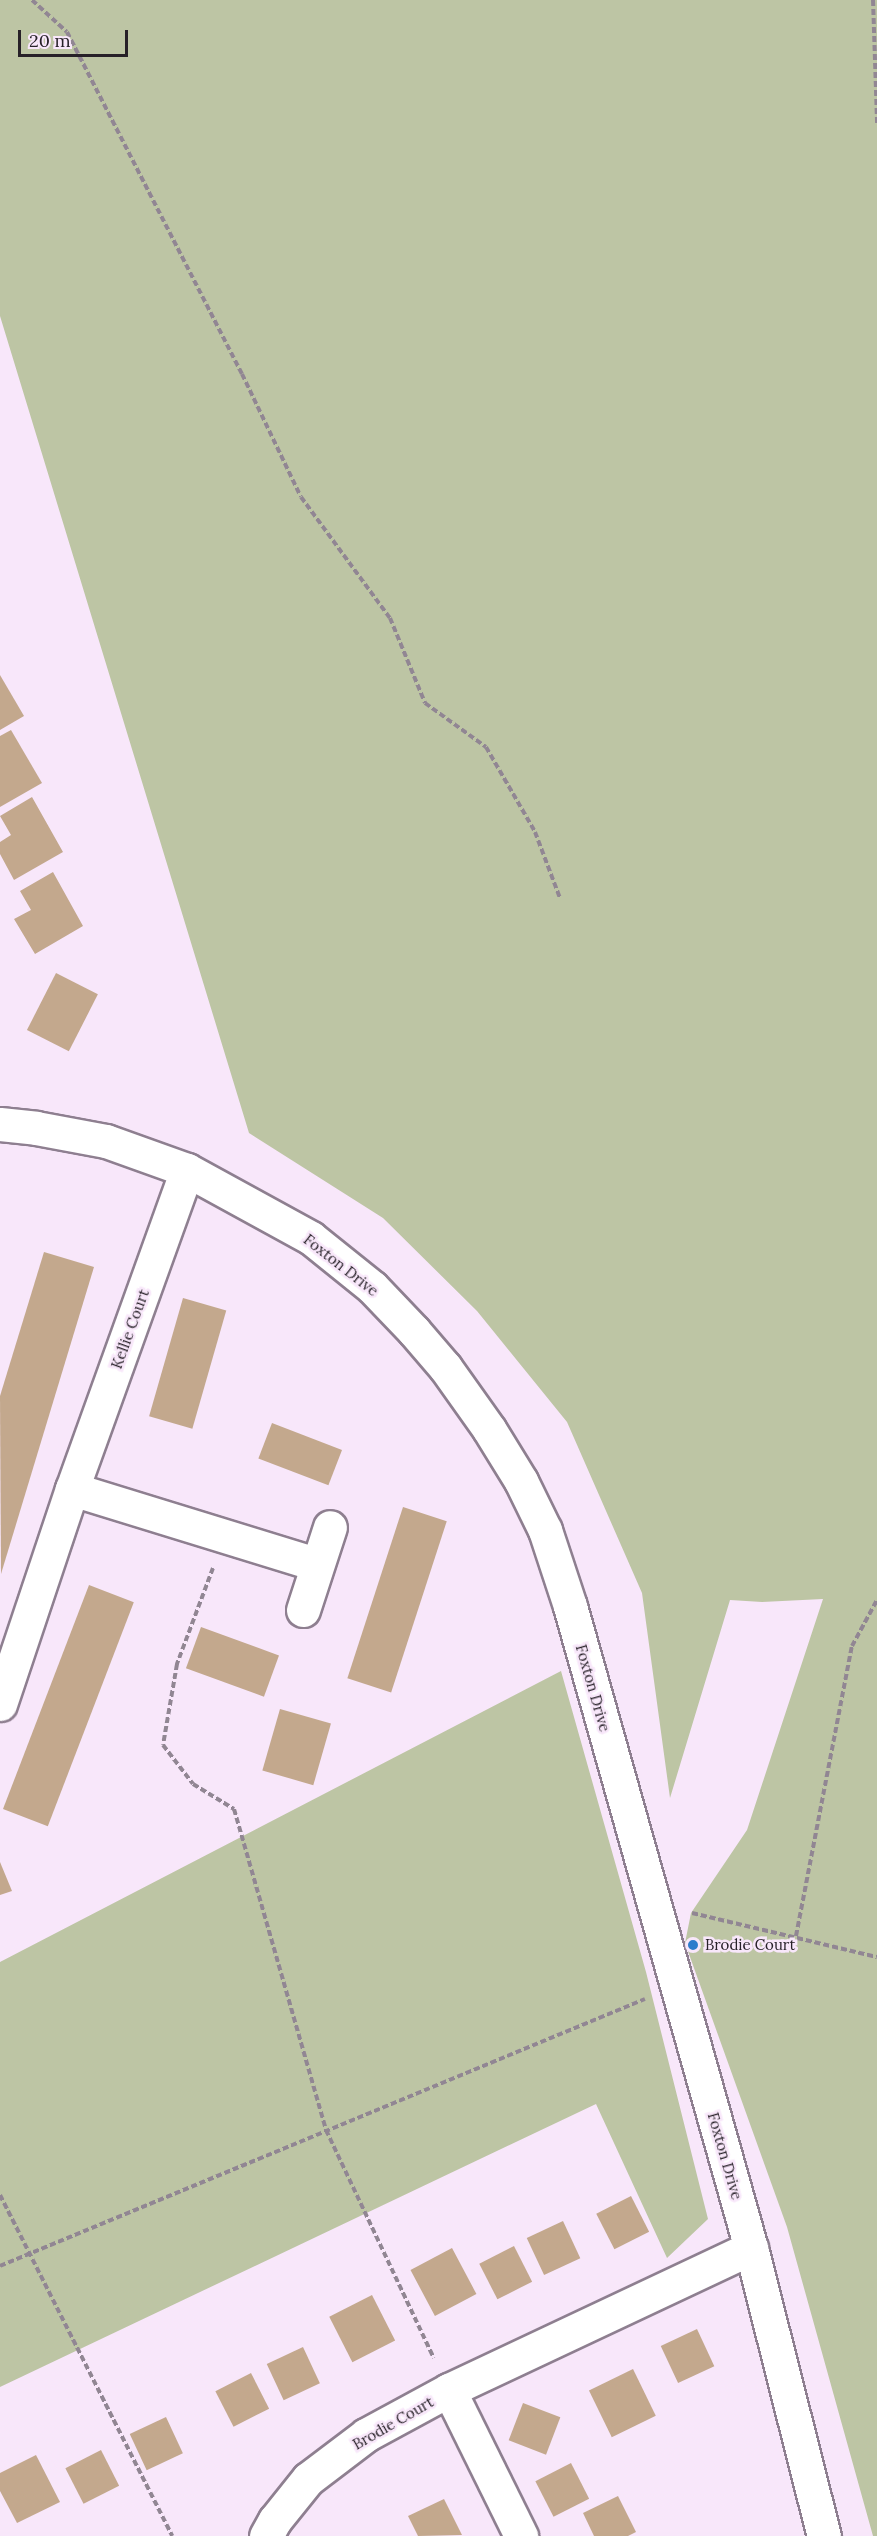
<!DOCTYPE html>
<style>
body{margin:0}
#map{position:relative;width:877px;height:2536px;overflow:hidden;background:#f8e7fa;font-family:Lora,serif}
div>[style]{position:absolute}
.green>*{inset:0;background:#bdc5a4}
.building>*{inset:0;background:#c3a88d;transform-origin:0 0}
.path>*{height:4px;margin-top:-2px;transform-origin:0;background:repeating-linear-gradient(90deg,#918693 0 6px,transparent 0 9px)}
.roads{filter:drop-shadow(2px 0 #8e7f90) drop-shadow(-2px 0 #8e7f90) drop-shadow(0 2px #8e7f90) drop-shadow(0 -2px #8e7f90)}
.minor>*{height:33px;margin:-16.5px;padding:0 16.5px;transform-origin:16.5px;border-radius:16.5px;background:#fff}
.dots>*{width:16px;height:16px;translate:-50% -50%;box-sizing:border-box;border:3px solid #f8e7fa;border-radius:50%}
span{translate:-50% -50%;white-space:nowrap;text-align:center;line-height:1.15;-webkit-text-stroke:5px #f8e7fa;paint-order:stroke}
.street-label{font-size:15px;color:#272128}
.poi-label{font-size:15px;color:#272128}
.left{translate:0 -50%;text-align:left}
.scale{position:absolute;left:18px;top:30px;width:110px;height:27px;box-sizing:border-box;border:3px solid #272128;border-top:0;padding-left:8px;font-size:18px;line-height:21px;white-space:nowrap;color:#272128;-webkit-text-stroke:4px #f8e7fa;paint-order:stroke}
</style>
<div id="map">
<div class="green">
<div style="clip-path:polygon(0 0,877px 0,877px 2536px,873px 2536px,787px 2227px,685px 1943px,691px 1913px,747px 1830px,823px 1599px,762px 1602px,730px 1600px,670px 1798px,642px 1593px,567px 1422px,477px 1311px,383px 1218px,249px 1133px,0 316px)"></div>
<div style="clip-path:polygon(561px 1671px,646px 1972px,708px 2219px,667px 2258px,596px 2104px,0 2387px,0 1962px)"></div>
</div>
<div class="building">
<div style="clip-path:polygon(0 675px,24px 716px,0 730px)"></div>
<div style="clip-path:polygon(11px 730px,42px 783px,0 807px,0 736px)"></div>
<div style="clip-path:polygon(32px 797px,63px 852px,14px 880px,0 854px,0 842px,11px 835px,0 816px)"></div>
<div style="clip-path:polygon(53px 872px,83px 926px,35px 954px,14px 919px,31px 910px,20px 891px)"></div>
<div style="left:56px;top:973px;width:47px;height:64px;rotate:27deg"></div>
<div style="clip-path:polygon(44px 1252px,94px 1267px,1px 1574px,0 1396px)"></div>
<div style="left:183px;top:1298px;width:45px;height:123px;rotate:16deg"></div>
<div style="left:272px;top:1423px;width:75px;height:38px;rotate:21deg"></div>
<div style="left:403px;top:1507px;width:46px;height:180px;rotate:18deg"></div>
<div style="left:89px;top:1585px;width:48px;height:240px;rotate:21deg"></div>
<div style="left:201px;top:1627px;width:83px;height:44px;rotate:20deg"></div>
<div style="left:280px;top:1709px;width:53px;height:64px;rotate:16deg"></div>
<div style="clip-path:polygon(0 1862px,12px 1891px,0 1895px)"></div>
<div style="left:631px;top:2196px;width:40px;height:39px;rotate:63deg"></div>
<div style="left:563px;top:2221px;width:41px;height:40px;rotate:65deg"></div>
<div style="left:514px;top:2246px;width:40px;height:39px;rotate:63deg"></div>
<div style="left:452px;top:2248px;width:52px;height:47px;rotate:62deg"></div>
<div style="left:372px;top:2295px;width:51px;height:48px;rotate:63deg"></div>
<div style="left:697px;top:2329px;width:41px;height:40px;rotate:65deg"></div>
<div style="left:303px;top:2347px;width:40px;height:40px;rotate:65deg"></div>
<div style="left:633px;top:2369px;width:52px;height:49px;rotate:64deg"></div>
<div style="left:251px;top:2373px;width:40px;height:40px;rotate:63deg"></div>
<div style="left:523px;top:2403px;width:40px;height:40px;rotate:21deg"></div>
<div style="left:166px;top:2417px;width:40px;height:40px;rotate:65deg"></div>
<div style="left:101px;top:2450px;width:40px;height:40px;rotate:63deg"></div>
<div style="clip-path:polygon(36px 2455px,60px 2502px,17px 2523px,0 2491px,0 2473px)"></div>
<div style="left:571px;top:2463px;width:40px;height:40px;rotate:63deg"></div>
<div style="clip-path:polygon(618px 2496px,636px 2532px,628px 2536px,594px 2536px,583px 2513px)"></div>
<div style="clip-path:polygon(444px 2499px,462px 2535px,418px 2536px,408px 2516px)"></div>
</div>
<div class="path">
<div style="left:32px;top:0;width:47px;rotate:42.4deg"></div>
<div style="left:67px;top:32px;width:384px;rotate:62.9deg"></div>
<div style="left:242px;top:374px;width:136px;rotate:64.4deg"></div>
<div style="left:301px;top:497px;width:150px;rotate:53.7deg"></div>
<div style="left:390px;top:618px;width:92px;rotate:67.6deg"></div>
<div style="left:425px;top:703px;width:75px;rotate:35.8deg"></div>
<div style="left:486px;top:747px;width:98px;rotate:60deg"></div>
<div style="left:535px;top:832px;width:71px;rotate:69.3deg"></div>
<div style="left:873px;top:0;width:123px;rotate:88.1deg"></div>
<div style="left:213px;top:1568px;width:103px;rotate:110.6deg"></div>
<div style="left:177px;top:1664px;width:82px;rotate:99.8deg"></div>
<div style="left:163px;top:1745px;width:49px;rotate:52.4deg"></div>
<div style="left:193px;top:1784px;width:48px;rotate:31.4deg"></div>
<div style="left:234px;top:1809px;width:334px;rotate:74deg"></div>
<div style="left:326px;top:2130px;width:252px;rotate:64.7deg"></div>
<div style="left:692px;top:1913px;width:190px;rotate:13.4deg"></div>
<div style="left:796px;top:1936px;width:295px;rotate:-79.1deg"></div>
<div style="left:852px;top:1646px;width:52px;rotate:-61.5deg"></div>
<div style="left:0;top:2195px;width:382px;rotate:63.2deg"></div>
<div style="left:0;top:2266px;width:698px;rotate:-22.49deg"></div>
</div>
<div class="roads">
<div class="minor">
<div style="left:0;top:1124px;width:36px;rotate:6deg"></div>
<div style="left:36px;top:1128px;width:71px;rotate:10.5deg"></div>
<div style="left:106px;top:1141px;width:86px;rotate:19.7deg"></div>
<div style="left:187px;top:1170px;width:141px;rotate:28.7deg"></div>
<div style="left:311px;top:1238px;width:78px;rotate:38.8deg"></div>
<div style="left:372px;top:1287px;width:61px;rotate:46.3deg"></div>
<div style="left:414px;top:1331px;width:48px;rotate:49.3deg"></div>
<div style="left:445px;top:1367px;width:76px;rotate:54.6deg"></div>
<div style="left:489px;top:1429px;width:61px;rotate:58.4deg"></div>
<div style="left:521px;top:1481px;width:55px;rotate:63.9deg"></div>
<div style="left:545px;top:1530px;width:80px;rotate:71.8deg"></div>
<div style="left:570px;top:1606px;width:667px;rotate:74.26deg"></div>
<div style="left:751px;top:2248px;width:297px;rotate:75.8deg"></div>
<div style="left:72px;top:1489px;width:255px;rotate:17.1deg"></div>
<div style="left:303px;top:1610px;width:87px;rotate:-72deg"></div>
<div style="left:0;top:1704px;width:227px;rotate:-71.5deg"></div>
<div style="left:72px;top:1489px;width:339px;rotate:-70.2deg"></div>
<div style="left:449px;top:2390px;width:163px;rotate:63.7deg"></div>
<div style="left:266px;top:2536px;width:18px;rotate:-61deg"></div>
<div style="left:275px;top:2520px;width:53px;rotate:-51.2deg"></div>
<div style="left:308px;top:2479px;width:73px;rotate:-37.2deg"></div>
<div style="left:366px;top:2435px;width:94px;rotate:-28.5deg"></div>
<div style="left:449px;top:2390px;width:334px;rotate:-25.2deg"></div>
</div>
</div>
<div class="dots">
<div style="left:693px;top:1945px;background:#2e7ccc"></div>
</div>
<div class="street-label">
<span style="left:341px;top:1265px;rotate:38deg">Foxton Drive</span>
<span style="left:130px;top:1329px;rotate:-70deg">Kellie Court</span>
<span style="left:593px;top:1688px;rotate:74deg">Foxton Drive</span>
<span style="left:725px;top:2156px;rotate:74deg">Foxton Drive</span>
<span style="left:393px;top:2423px;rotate:-30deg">Brodie Court</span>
</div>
<div class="poi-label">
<span class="left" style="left:705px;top:1945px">Brodie Court</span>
</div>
<div class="scale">20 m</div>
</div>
